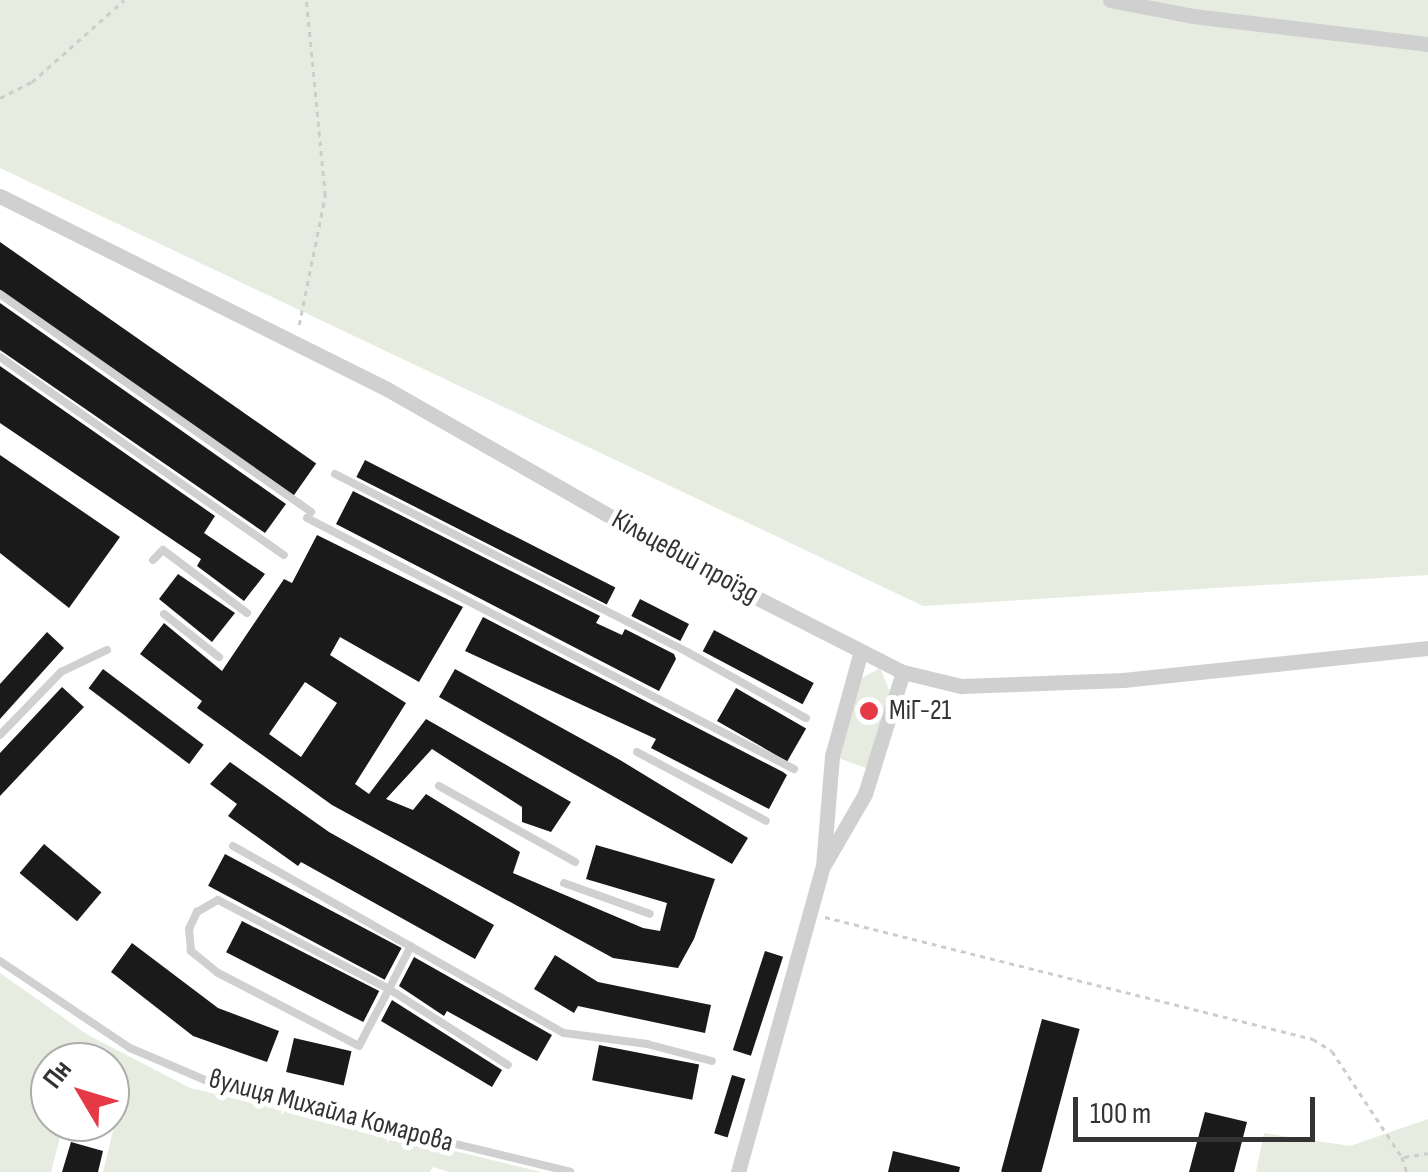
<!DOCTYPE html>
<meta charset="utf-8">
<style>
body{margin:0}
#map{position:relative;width:1428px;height:1172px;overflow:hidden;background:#fff;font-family:"Sofia Sans Condensed",sans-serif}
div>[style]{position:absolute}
.green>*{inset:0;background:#e6ecdf}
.building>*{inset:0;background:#1a1a1a;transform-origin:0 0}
.path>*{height:2.5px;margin-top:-1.25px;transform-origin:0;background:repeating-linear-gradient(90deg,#cdcdcd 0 5px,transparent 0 10px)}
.service>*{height:8px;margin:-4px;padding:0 4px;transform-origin:4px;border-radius:4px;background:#d0d0d0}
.minor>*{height:15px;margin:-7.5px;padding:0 7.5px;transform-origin:7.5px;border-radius:7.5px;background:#d0d0d0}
.dots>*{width:28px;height:28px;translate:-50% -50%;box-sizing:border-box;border:5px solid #fff;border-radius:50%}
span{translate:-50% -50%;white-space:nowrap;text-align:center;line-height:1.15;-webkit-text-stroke:10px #fff;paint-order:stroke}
.street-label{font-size:28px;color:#333}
.poi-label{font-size:28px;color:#333}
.left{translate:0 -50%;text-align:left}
.north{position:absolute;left:30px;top:1042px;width:100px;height:100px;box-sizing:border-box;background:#fff;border:2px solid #adadad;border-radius:50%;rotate:308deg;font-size:28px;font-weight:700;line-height:40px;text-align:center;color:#333}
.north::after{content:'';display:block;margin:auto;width:35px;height:45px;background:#e63946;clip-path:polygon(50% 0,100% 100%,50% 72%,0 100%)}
.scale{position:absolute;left:1073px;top:1097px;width:242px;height:45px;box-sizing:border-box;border:5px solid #333;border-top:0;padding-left:12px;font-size:30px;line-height:35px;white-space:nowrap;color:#333;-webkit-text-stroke:8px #fff;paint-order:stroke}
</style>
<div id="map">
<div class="green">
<div style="clip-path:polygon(0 0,1428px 0,1428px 575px,923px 606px,0 168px)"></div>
<div style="clip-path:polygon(880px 668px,894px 701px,872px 770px,832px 756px,851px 684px)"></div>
<div style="clip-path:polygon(0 973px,88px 1035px,190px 1088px,542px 1172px,449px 1172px,433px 1167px,430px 1172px,103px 1172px,114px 1127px,103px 1122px,110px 1122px,110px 1062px,50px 1062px,50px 1122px,64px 1122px,51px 1172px,0 1172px)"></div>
<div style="clip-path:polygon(1428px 1119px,1428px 1172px,1256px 1172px,1264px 1133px,1350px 1146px)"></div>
</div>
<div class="building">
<div style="left:0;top:242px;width:386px;height:45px;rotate:35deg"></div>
<div style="clip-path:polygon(0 303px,286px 504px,265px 533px,0 350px)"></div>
<div style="clip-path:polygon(0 366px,215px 516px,204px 533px,265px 574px,244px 601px,197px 566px,201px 559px,0 423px)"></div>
<div style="clip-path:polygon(0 455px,120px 537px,69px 608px,0 553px)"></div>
<div style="left:365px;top:460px;width:281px;height:19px;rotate:27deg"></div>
<div style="clip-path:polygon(353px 491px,600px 616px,596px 623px,622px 635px,625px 629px,674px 654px,676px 659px,659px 691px,336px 524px)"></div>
<div style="clip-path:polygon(evenodd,317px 535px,463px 607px,419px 682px,340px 637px,330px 655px,406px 703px,355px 784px,369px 794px,426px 719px,571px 802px,551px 832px,522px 822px,522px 807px,432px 749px,386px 799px,413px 810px,426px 794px,520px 852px,513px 873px,643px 928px,660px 931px,667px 903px,586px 879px,596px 845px,715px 879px,694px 939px,678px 968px,613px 958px,332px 805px,197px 708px,202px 701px,140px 654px,164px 623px,222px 671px,284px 579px,292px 583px,317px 535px,305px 682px,337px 703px,301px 757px,269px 734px,305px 682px)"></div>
<div style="clip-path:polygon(178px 574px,235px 613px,212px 642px,159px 599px)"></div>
<div style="left:640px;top:599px;width:55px;height:19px;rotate:27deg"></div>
<div style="clip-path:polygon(483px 617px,783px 772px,787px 775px,769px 809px,651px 748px,656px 739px,465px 651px)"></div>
<div style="left:714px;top:630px;width:113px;height:24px;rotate:28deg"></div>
<div style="clip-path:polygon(47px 632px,64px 648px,0 719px,0 684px)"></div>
<div style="left:103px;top:669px;width:126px;height:24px;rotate:37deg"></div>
<div style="clip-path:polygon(455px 669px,620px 760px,748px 838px,732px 864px,439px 697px)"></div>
<div style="clip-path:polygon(62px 687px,84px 707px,0 796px,0 753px)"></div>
<div style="left:736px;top:688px;width:81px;height:38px;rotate:30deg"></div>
<div style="clip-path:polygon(230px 762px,329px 832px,494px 925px,475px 959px,301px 862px,298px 866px,228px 816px,237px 804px,210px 784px)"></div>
<div style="left:44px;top:844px;width:75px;height:38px;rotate:40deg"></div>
<div style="left:225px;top:854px;width:200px;height:36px;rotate:28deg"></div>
<div style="left:242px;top:921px;width:154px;height:35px;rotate:27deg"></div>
<div style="clip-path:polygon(132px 943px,218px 1008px,279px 1031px,267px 1062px,193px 1036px,111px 972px)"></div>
<div style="left:765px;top:951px;width:19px;height:104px;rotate:18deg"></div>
<div style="clip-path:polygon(555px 955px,598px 982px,711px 1005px,705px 1033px,578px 1006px,574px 1013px,534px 989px)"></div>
<div style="clip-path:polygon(414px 957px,552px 1035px,537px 1061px,447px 1011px,444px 1016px,399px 986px)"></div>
<div style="clip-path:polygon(392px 1000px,502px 1070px,492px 1087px,381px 1021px)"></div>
<div style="left:1042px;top:1019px;width:39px;height:158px;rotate:15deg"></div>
<div style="left:294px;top:1038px;width:59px;height:35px;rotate:13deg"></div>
<div style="left:599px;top:1045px;width:102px;height:36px;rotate:11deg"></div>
<div style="left:732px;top:1075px;width:14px;height:61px;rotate:17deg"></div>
<div style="clip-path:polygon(1205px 1112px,1247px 1122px,1234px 1172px,1189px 1172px)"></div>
<div style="clip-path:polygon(71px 1142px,103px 1151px,98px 1172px,62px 1172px)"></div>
<div style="clip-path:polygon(893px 1151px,960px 1167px,959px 1172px,888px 1172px)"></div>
</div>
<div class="path">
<div style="left:0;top:98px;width:36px;rotate:-27deg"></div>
<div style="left:32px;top:82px;width:123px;rotate:-41.7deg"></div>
<div style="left:299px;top:325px;width:132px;rotate:-78.6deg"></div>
<div style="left:325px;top:196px;width:197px;rotate:-95.5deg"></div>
<div style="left:825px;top:917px;width:503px;rotate:14.04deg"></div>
<div style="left:1313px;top:1039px;width:22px;rotate:32deg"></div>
<div style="left:1332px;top:1051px;width:127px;rotate:56.6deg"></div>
<div style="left:1402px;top:1157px;width:16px;rotate:72deg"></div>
<div style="left:1404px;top:1157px;width:24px;rotate:-9deg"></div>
</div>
<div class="service">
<div style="left:0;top:294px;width:380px;rotate:35deg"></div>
<div style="left:0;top:357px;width:346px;rotate:34.9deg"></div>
<div style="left:335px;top:474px;width:397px;rotate:26.8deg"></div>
<div style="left:689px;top:653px;width:134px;rotate:29.1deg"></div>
<div style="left:307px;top:518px;width:548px;rotate:27.27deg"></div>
<div style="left:153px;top:560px;width:14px;rotate:-45deg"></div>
<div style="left:163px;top:550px;width:105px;rotate:36.9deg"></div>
<div style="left:164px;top:614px;width:70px;rotate:38deg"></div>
<div style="left:0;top:735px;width:88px;rotate:-45.9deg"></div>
<div style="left:61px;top:672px;width:51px;rotate:-25.6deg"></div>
<div style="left:637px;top:752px;width:146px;rotate:28.1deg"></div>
<div style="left:439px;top:786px;width:156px;rotate:29.2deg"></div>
<div style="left:233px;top:846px;width:380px;rotate:29.5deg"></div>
<div style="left:564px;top:1033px;width:84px;rotate:7.5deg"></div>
<div style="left:647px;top:1044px;width:67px;rotate:14.7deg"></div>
<div style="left:564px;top:883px;width:91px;rotate:19.8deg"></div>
<div style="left:411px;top:946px;width:48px;rotate:117.1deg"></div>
<div style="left:389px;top:989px;width:64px;rotate:117.8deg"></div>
<div style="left:359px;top:1046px;width:159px;rotate:-152.6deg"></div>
<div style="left:218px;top:973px;width:35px;rotate:-141deg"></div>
<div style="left:191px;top:951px;width:22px;rotate:-95deg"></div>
<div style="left:189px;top:929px;width:19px;rotate:-65deg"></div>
<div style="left:197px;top:912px;width:24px;rotate:-30deg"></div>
<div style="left:218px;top:900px;width:193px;rotate:27.5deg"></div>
<div style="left:389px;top:989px;width:141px;rotate:32.6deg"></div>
<div style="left:0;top:961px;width:156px;rotate:33.8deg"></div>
<div style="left:130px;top:1048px;width:102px;rotate:23.1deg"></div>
<div style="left:224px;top:1088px;width:356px;rotate:13.6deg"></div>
</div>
<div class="minor">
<div style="left:1110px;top:0;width:85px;rotate:10.9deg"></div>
<div style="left:1193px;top:16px;width:237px;rotate:6.8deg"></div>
<div style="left:0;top:196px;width:432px;rotate:26.5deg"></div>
<div style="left:387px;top:389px;width:390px;rotate:29.7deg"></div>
<div style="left:726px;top:582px;width:199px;rotate:27deg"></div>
<div style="left:903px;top:672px;width:60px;rotate:13.6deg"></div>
<div style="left:961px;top:686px;width:162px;rotate:-2.1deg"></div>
<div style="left:1123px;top:680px;width:307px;rotate:-6deg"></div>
<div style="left:825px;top:863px;width:80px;rotate:-59.9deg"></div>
<div style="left:865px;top:794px;width:128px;rotate:-72.7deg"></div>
<div style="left:738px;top:1172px;width:318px;rotate:-74.5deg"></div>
<div style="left:823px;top:866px;width:110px;rotate:-85.3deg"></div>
<div style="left:832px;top:756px;width:109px;rotate:-74.6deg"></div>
</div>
<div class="dots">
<div style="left:869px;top:711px;background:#e63946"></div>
</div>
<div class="street-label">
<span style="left:685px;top:557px;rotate:29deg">Кільцевий проїзд</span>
<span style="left:331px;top:1111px;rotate:15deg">вулиця Михайла Комарова</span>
</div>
<div class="poi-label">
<span class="left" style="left:889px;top:711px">МіГ-21</span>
</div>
<div class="north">Пн</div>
<div class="scale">100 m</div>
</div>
